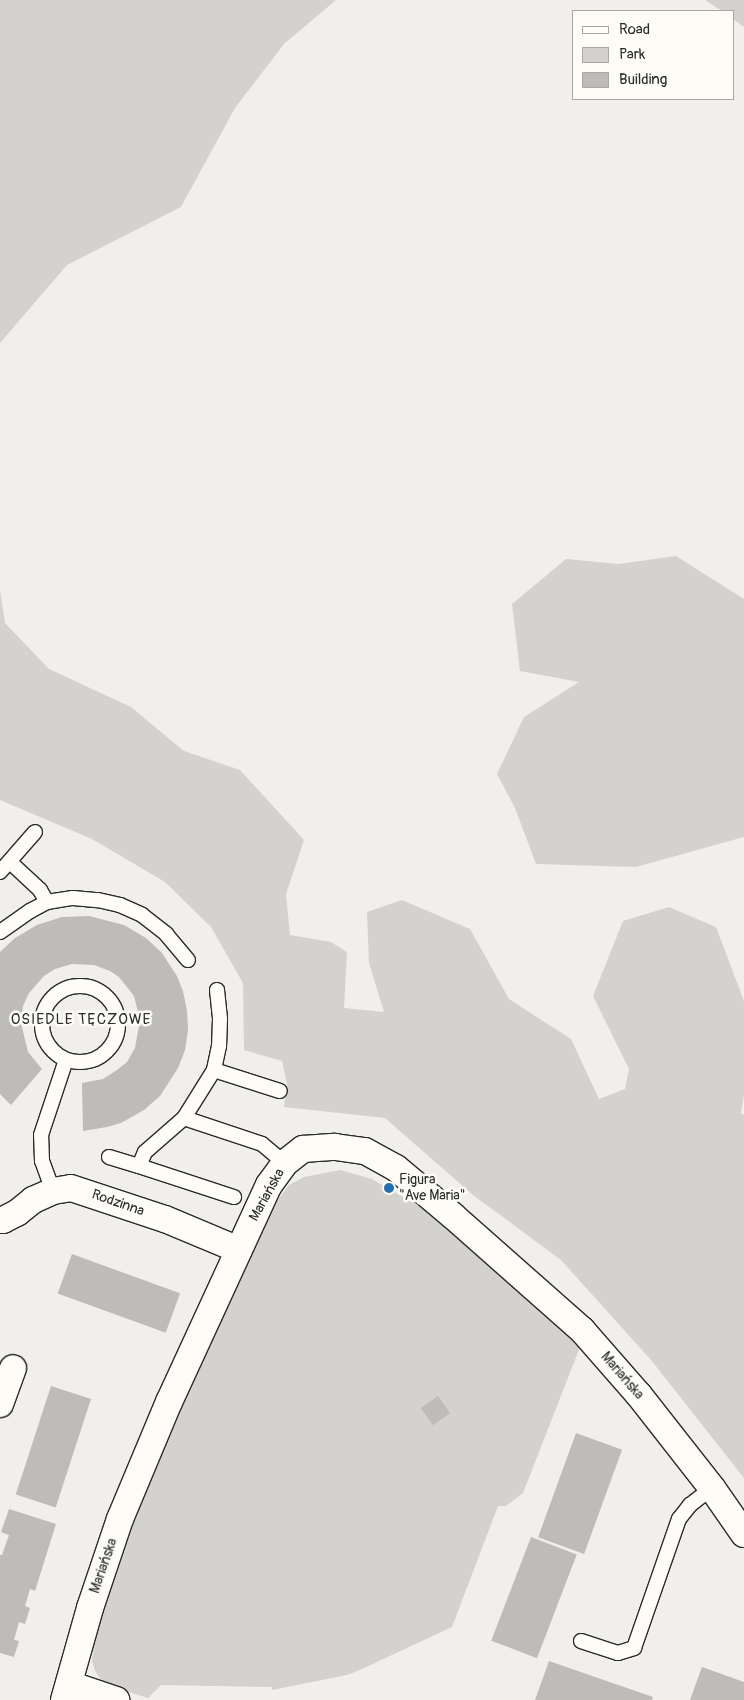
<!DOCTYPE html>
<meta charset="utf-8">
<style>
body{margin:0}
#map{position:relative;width:744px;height:1700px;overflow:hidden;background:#f0efeb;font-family:Pangolin,sans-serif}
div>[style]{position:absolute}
.green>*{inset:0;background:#d3d2cf}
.building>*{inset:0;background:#bdbcb8;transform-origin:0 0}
.roads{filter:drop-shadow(1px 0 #2b2b2b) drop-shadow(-1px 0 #2b2b2b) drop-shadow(0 1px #2b2b2b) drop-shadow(0 -1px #2b2b2b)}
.service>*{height:14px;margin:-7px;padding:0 7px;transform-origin:7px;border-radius:7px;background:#fdfcf7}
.service>.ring{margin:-7px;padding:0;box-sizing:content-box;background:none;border:14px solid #fdfcf7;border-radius:50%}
.minor>*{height:26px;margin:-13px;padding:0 13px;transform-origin:13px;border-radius:13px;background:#fdfcf7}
.dots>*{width:14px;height:14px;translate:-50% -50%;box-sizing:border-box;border:2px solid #fdfcf7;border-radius:50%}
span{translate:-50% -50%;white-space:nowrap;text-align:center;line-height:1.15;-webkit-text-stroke:5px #fdfcf7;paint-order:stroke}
.poi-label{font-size:14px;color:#2b2b2b}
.left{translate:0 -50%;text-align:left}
.street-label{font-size:14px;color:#2b2b2b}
.neighbourhood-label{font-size:15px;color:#2b2b2b;letter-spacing:1px}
.legend{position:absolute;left:572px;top:10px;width:162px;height:90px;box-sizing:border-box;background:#fdfcf7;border:1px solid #a9a8a5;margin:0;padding:6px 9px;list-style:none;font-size:15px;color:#2b2b2b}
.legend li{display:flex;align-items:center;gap:10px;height:25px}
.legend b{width:25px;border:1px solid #a9a8a5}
</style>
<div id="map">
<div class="green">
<div style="clip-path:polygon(0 0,336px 0,284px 44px,235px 108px,181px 207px,67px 265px,0 343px)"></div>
<div style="clip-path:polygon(705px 0,744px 0,744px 27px,733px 19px,733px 11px,722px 11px)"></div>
<div style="clip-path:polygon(676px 556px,744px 599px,744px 837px,636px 867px,536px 864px,515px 808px,497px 774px,524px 717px,579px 682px,520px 671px,512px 604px,566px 559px,619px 564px)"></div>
<div style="clip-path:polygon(0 590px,5px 623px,49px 669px,131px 707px,184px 751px,240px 770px,304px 840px,286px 894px,290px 935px,331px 942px,347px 952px,344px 1008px,384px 1012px,369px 963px,367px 912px,402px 900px,470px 929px,509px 999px,571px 1039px,599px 1099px,625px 1089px,629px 1069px,593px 996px,623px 921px,669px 907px,716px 927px,744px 1001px,744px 1095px,741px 1113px,744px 1115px,744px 1478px,651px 1360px,561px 1260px,473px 1195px,385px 1118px,284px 1107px,287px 1084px,282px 1061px,244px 1050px,243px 983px,211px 927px,165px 882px,92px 839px,0 800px)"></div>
<div style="clip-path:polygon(340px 1170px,372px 1179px,429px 1212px,540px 1308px,580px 1347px,523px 1493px,506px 1506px,498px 1506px,452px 1627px,362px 1669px,347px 1675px,272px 1690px,272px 1687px,161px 1685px,148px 1698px,110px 1686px,102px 1681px,95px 1671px,92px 1661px,95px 1632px,127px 1536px,151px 1476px,255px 1242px,271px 1209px,289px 1185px,304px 1177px)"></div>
</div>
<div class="building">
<div style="clip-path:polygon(89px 916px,124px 925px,146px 938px,162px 953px,177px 976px,183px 991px,187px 1011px,188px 1030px,185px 1050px,178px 1068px,160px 1096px,144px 1110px,121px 1123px,107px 1127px,83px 1131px,82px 1083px,103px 1079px,117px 1070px,127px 1062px,135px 1048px,140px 1020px,134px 996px,119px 977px,110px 971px,94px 965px,72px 964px,55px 969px,44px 976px,29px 993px,23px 1006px,21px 1023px,28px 1052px,42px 1069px,11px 1105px,0 1094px,0 952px,15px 938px,37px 925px,62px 917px)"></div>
<div style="left:72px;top:1254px;width:115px;height:42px;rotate:20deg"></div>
<div style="left:51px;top:1386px;width:42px;height:114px;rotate:18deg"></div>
<div style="left:438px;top:1396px;width:21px;height:21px;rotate:55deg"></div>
<div style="left:576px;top:1433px;width:49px;height:111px;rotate:20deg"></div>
<div style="clip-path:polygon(9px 1509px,56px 1524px,35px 1591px,30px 1589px,25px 1606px,30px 1608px,25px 1624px,19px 1622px,14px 1640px,19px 1641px,14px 1657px,0 1653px,0 1555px,2px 1555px,9px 1535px,1px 1532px)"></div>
<div style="left:531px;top:1537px;width:49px;height:111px;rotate:21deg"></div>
<div style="clip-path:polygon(549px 1661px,653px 1697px,652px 1700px,535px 1700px)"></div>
<div style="clip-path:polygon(702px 1667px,744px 1682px,744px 1700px,690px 1700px)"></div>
</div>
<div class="roads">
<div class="service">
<div style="left:10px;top:862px;width:41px;rotate:43deg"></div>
<div style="left:40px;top:890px;width:14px;rotate:60deg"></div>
<div style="left:0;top:872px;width:53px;rotate:-48.8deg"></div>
<div style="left:0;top:932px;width:37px;rotate:-35deg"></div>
<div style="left:30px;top:911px;width:19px;rotate:-28deg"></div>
<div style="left:47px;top:902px;width:26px;rotate:-9deg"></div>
<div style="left:73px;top:898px;width:25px;rotate:5deg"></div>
<div style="left:98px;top:900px;width:23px;rotate:13deg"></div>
<div style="left:120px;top:905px;width:24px;rotate:24deg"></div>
<div style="left:142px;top:915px;width:31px;rotate:38deg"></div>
<div style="left:166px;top:934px;width:34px;rotate:50deg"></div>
<div class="ring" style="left:42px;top:986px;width:62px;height:62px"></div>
<div style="left:217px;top:990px;width:29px;rotate:84deg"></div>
<div style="left:220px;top:1019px;width:27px;rotate:92deg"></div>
<div style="left:219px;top:1046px;width:25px;rotate:102deg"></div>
<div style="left:214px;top:1070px;width:57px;rotate:122deg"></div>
<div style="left:184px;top:1118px;width:52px;rotate:138.9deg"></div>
<div style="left:145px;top:1152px;width:15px;rotate:113deg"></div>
<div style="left:139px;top:1166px;width:100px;rotate:18.1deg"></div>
<div style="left:214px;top:1070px;width:69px;rotate:17.7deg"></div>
<div style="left:184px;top:1118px;width:82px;rotate:18.4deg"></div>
<div style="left:262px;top:1144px;width:30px;rotate:40deg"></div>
<div style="left:109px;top:1157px;width:31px;rotate:17deg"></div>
<div style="left:53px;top:1191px;width:32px;rotate:-110deg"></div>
<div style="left:42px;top:1161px;width:26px;rotate:-92deg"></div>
<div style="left:41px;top:1135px;width:79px;rotate:-71.6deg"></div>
<div style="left:581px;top:1641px;width:39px;rotate:18deg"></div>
<div style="left:618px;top:1653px;width:17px;rotate:-17deg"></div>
<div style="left:634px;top:1648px;width:137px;rotate:-70.8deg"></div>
<div style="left:679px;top:1519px;width:18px;rotate:-52deg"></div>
<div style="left:690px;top:1505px;width:28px;rotate:-38deg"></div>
</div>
<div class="minor">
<div style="left:0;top:1220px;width:3px"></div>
<div style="left:3px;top:1220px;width:16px;rotate:-27deg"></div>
<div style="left:17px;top:1213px;width:21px;rotate:-39deg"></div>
<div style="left:33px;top:1200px;width:22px;rotate:-24deg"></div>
<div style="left:53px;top:1191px;width:18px;rotate:-9deg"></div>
<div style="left:71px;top:1188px;width:99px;rotate:18.3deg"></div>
<div style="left:165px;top:1219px;width:80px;rotate:22.7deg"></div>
<div style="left:0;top:1404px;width:38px;rotate:-70deg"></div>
<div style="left:69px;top:1684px;width:50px;rotate:18.8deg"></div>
<div style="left:64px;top:1700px;width:96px;rotate:-74.2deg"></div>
<div style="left:90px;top:1608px;width:94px;rotate:-71.4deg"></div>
<div style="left:120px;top:1519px;width:127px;rotate:-67.3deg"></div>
<div style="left:169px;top:1402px;width:239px;rotate:-65.3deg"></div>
<div style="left:269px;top:1185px;width:27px;rotate:-54deg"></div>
<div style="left:285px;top:1163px;width:23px;rotate:-38deg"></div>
<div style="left:303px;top:1149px;width:32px;rotate:-4deg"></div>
<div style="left:335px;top:1147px;width:30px;rotate:8deg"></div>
<div style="left:365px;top:1151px;width:35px;rotate:29deg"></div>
<div style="left:396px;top:1168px;width:75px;rotate:40.1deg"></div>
<div style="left:453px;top:1216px;width:172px;rotate:41.5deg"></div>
<div style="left:582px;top:1330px;width:86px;rotate:48.8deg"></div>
<div style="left:639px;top:1395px;width:118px;rotate:51.9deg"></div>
<div style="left:712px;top:1488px;width:56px;rotate:55.2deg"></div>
</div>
</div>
<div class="dots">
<div style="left:389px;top:1188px;background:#1f6fb2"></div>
</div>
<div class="poi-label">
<span class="left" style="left:399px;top:1188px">Figura<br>"Ave Maria"</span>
</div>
<div class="street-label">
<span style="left:267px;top:1195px;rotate:-61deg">Mariańska</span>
<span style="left:118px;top:1203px;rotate:19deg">Rodzinna</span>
<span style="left:622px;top:1376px;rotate:49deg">Mariańska</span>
<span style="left:104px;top:1566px;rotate:-71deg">Mariańska</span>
</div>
<div class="neighbourhood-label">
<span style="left:81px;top:1020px">OSIEDLE TĘCZOWE</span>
</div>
<ul class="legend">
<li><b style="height:6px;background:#fdfcf7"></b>Road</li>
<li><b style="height:14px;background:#d3d2cf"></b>Park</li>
<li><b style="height:14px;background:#bdbcb8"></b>Building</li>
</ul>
</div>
